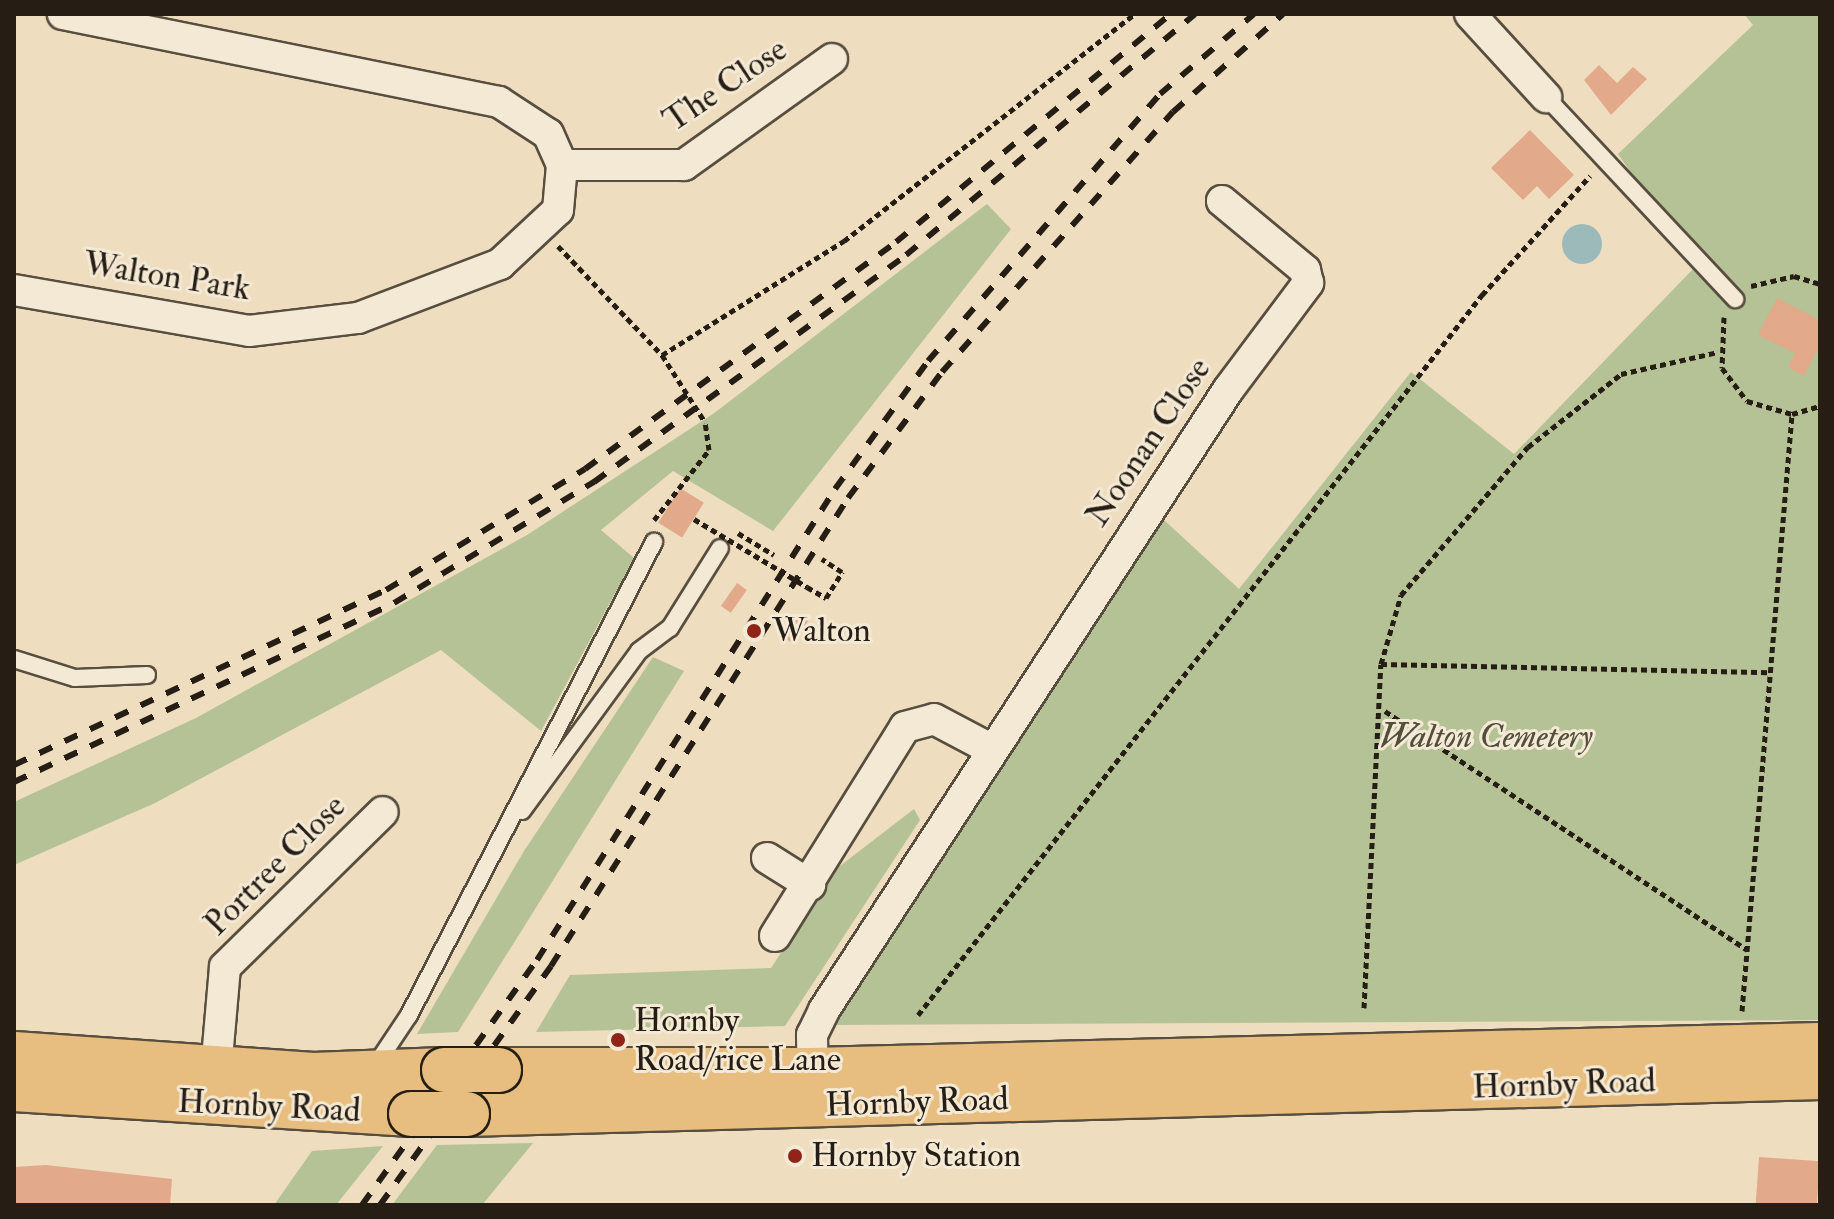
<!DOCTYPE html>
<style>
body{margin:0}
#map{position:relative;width:1834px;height:1219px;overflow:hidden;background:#eeddbe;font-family:"IM FELL Double Pica",serif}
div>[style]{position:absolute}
.green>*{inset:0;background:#b4c295}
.water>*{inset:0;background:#9cbaba}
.round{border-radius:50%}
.building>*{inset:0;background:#e2a98a;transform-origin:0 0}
.path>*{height:5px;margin-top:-2.5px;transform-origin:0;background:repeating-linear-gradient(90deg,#261e15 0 6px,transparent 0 10px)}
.roads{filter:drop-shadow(2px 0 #584e3f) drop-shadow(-2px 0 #584e3f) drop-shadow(0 2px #584e3f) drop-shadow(0 -2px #584e3f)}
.lane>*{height:16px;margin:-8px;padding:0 8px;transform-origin:8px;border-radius:8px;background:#f4e9d5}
.street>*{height:30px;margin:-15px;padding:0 15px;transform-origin:15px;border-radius:15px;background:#f4e9d5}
.primary>*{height:44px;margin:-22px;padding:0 22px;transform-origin:22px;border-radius:22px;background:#e7be7f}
.rail>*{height:6px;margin-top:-3px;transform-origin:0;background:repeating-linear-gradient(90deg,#261e15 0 14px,transparent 0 28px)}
.path-bridge>*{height:5px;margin-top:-2.5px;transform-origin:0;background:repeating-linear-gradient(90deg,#261e15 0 6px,transparent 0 10px)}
.bridges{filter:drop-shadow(2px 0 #261e15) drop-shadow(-2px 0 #261e15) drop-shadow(0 2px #261e15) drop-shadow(0 -2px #261e15)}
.primary-bridge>*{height:44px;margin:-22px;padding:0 22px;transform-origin:22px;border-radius:22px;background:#e7be7f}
.dots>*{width:22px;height:22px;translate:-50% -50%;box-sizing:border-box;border:4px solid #f4e9d5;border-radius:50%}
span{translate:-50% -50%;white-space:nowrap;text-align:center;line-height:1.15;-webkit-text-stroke:6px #f4e9d5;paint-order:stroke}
.street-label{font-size:34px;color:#261e15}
.poi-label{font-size:34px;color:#261e15}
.left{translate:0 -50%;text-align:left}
.park-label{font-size:34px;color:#514f3b;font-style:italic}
.frame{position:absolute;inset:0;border:16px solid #261e15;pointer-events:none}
</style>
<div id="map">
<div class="green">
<div style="clip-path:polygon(1744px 14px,1820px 14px,1820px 1020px,834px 1025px,1164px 520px,1239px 589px,1411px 372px,1514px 454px,1696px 266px,1618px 154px,1753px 25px)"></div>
<div style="clip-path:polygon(987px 204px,1011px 229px,773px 531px,673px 471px,601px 530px,634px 558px,541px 731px,441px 650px,155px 803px,14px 865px,14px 802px,196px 718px,527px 535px,713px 414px)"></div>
<div style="clip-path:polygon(653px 657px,684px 671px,458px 1032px,417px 1034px,524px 851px)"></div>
<div style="clip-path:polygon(914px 809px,920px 820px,785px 1026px,536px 1032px,570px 975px,771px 968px,836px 869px)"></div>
<div style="clip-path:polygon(533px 1143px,482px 1205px,392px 1205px,437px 1145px)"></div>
<div style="clip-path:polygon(383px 1146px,336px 1205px,274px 1205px,312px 1151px)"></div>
</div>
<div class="water">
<div class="round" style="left:1562px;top:224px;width:40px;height:40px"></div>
</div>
<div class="building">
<div style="clip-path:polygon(1599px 65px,1617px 83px,1633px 67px,1647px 79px,1611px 115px,1584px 80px)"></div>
<div style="clip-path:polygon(1530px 130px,1574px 175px,1549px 199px,1537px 186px,1523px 200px,1491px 168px)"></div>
<div style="clip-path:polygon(1777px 298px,1820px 320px,1820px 345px,1804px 376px,1788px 367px,1795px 353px,1758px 335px)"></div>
<div style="left:680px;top:488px;width:28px;height:41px;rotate:32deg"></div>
<div style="left:737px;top:583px;width:12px;height:28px;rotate:35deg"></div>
<div style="left:797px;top:614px;width:13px;height:27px;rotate:32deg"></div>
<div style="left:1759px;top:1157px;width:61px;height:48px;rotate:4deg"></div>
<div style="clip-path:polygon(46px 1165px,172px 1179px,170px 1205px,14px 1205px,14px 1167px)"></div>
</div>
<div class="path">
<div style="left:558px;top:246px;width:151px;rotate:46.3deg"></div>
<div style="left:662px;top:355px;width:215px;rotate:-32.1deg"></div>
<div style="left:844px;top:241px;width:369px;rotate:-38deg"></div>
<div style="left:1751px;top:286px;width:44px;rotate:-13.1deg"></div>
<div style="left:1794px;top:276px;width:27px;rotate:17deg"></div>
<div style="left:1724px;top:317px;width:51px;rotate:92.2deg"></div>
<div style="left:1722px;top:368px;width:41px;rotate:52.9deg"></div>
<div style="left:1747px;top:401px;width:47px;rotate:16.1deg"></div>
<div style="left:1792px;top:414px;width:29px;rotate:-16deg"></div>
<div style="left:654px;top:520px;width:89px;rotate:-51.8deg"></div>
<div style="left:709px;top:450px;width:28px;rotate:-98deg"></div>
<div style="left:738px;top:533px;width:42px;rotate:31.4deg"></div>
<div style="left:807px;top:587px;width:22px;rotate:30deg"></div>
<div style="left:826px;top:598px;width:31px;rotate:-58deg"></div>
<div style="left:842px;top:572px;width:24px;rotate:-147deg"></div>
<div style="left:1381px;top:664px;width:72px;rotate:-73.8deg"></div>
<div style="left:1401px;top:595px;width:195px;rotate:-49.4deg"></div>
<div style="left:1528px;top:447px;width:118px;rotate:-38.1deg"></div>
<div style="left:1621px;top:374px;width:99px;rotate:-12.8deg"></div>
<div style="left:1385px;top:711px;width:434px;rotate:33.4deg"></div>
<div style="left:1364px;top:1008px;width:344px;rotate:-87.2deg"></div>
<div style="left:1381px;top:664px;width:389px;rotate:1.2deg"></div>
<div style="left:1742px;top:1011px;width:599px;rotate:-85.21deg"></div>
<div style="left:918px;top:1015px;width:915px;rotate:-51.93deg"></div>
<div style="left:1482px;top:295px;width:161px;rotate:-47.8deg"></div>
</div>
<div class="roads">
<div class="lane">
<div style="left:1546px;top:97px;width:277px;rotate:46.9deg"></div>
<div style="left:14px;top:659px;width:64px;rotate:17.3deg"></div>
<div style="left:75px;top:678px;width:72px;rotate:-2.4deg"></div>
<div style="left:522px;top:811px;width:198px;rotate:-53.8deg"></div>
<div style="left:639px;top:651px;width:39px;rotate:-37deg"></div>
<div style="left:670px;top:628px;width:94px;rotate:-58deg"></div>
<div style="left:375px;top:1066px;width:61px;rotate:-56.3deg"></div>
<div style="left:409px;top:1015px;width:533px;rotate:-62.62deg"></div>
</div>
<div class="street">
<div style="left:1470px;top:14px;width:113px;rotate:47.5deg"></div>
<div style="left:562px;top:165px;width:122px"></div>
<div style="left:684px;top:165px;width:182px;rotate:-35.6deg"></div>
<div style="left:14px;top:290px;width:239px;rotate:9.9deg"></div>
<div style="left:249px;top:331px;width:110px;rotate:-6.8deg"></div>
<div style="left:358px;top:318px;width:152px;rotate:-20.8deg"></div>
<div style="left:500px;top:264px;width:79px;rotate:-43deg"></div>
<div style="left:558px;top:210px;width:45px;rotate:-84.9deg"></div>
<div style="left:562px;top:165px;width:34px;rotate:-114deg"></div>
<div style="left:548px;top:134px;width:59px;rotate:-146.9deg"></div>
<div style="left:499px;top:102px;width:445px;rotate:-168.6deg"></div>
<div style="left:767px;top:858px;width:51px;rotate:32.1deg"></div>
<div style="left:775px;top:936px;width:246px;rotate:-58.1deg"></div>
<div style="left:905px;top:727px;width:30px;rotate:-15deg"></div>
<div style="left:934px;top:719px;width:62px;rotate:27.8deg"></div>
<div style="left:216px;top:1070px;width:103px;rotate:-85deg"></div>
<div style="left:225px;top:967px;width:221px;rotate:-44.5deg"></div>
<div style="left:813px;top:1089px;width:54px;rotate:-91.1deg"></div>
<div style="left:812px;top:1035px;width:28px;rotate:-64deg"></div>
<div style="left:824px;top:1010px;width:740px;rotate:-56.91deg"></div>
<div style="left:1228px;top:390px;width:134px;rotate:-53.2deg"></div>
<div style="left:1308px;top:283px;width:13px;rotate:-103deg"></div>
<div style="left:1305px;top:270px;width:108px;rotate:-140.3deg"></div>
</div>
<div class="primary">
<div style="left:14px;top:1054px;width:300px;rotate:4deg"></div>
<div style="left:313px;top:1075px;width:131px;rotate:-2.2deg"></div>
<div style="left:499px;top:1070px;width:312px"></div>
<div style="left:811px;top:1070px;width:1009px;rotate:-1.42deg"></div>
<div style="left:14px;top:1089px;width:398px;rotate:3.6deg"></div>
<div style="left:467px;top:1114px;width:1354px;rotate:-1.57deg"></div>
</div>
</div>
<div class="rail">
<div style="left:14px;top:765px;width:411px;rotate:-25.2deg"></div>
<div style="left:386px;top:590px;width:233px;rotate:-31.3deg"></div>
<div style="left:585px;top:469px;width:385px;rotate:-36.1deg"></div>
<div style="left:896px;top:242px;width:357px;rotate:-39.7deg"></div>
<div style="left:14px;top:782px;width:420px;rotate:-25.2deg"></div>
<div style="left:394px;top:603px;width:234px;rotate:-31.2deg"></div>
<div style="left:594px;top:482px;width:386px;rotate:-36deg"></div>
<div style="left:906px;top:255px;width:376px;rotate:-39.8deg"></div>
<div style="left:362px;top:1205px;width:301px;rotate:-54.5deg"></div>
<div style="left:537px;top:960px;width:557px;rotate:-57.68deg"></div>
<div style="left:835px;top:489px;width:158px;rotate:-54deg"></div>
<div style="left:928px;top:361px;width:354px;rotate:-49deg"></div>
<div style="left:1160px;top:94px;width:123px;rotate:-40.4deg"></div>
<div style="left:380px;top:1205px;width:294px;rotate:-54.4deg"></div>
<div style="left:551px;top:966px;width:554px;rotate:-57.6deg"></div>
<div style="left:848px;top:498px;width:157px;rotate:-53.3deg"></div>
<div style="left:942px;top:372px;width:348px;rotate:-48.4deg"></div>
<div style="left:1173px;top:112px;width:147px;rotate:-41.7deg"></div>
</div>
<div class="path-bridge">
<div style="left:662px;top:355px;width:80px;rotate:57.3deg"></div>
<div style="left:694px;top:519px;width:132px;rotate:31deg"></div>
</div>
<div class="bridges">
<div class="primary-bridge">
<div style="left:444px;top:1070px;width:55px"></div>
<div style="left:411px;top:1114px;width:56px"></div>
</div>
</div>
<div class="dots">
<div style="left:754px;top:631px;background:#8f2418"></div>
<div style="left:618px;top:1040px;background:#8f2418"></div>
<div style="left:795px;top:1156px;background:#8f2418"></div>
</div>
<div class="street-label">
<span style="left:725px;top:85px;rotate:-34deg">The Close</span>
<span style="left:167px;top:276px;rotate:9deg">Walton Park</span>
<span style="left:1148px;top:442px;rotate:-56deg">Noonan Close</span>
<span style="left:275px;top:865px;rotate:-45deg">Portree Close</span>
<span style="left:1564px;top:1084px;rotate:-2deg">Hornby Road</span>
<span style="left:917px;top:1102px;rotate:-2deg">Hornby Road</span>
<span style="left:269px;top:1106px;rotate:3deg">Hornby Road</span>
</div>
<div class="poi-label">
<span class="left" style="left:772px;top:631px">Walton</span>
<span class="left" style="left:634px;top:1040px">Hornby<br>Road/rice Lane</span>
<span class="left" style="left:811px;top:1156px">Hornby Station</span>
</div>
<div class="park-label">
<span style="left:1486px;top:737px">Walton Cemetery</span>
</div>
<div class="frame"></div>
</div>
